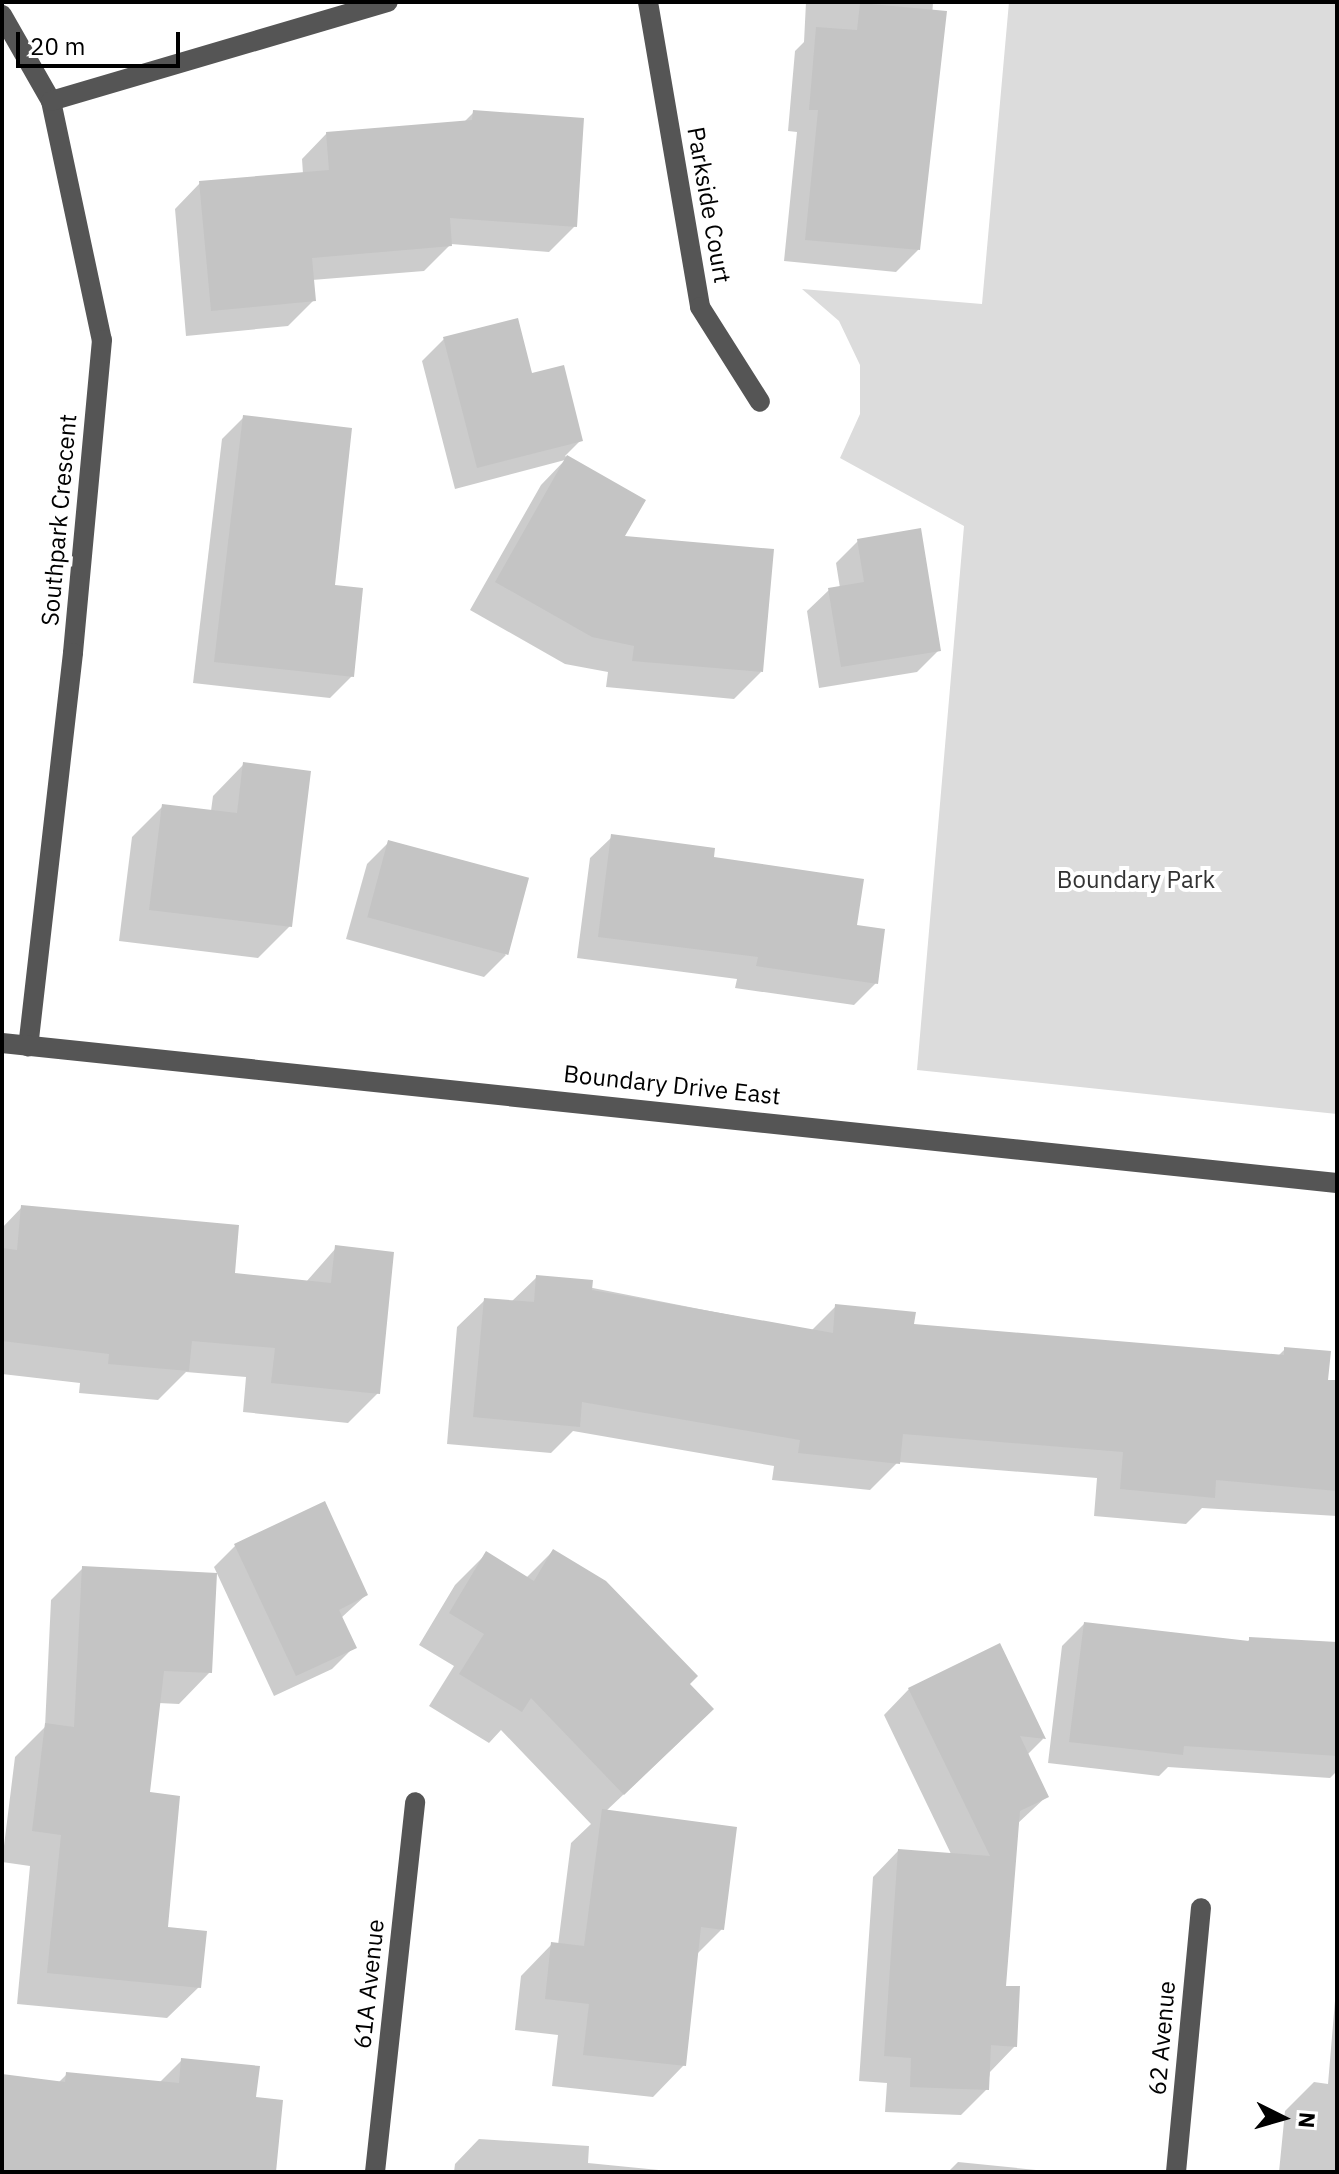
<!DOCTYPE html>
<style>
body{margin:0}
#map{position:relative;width:1339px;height:2174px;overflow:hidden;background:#fff;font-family:"IBM Plex Sans",sans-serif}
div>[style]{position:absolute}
.green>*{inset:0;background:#dcdcdc}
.shadow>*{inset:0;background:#0003}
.building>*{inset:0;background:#c4c4c4;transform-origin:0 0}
.minor>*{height:20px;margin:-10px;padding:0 10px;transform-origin:10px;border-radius:10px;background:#555}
span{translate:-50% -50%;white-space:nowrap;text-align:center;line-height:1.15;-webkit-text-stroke:8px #fff;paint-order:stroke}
.street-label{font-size:24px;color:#000}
.park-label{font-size:24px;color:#333}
.frame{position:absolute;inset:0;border:4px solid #000;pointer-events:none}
.north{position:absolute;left:1243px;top:2078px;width:80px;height:80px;-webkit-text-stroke:6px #fff;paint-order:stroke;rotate:95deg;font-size:22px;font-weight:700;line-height:32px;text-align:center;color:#000}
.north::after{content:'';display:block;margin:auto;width:28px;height:36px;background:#000;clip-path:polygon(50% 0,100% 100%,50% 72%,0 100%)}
.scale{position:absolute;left:16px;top:32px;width:164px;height:36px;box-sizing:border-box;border:4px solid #000;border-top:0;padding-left:10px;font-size:24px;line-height:28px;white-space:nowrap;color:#000;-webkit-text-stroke:6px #fff;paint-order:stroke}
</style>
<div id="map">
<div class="green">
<div style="clip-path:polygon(1009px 2px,1337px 2px,1337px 1114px,917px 1070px,964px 526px,840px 458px,860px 414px,860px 365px,839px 321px,802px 289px,982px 304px)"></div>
</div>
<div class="shadow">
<div style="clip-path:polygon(806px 2px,933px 2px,918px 250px,896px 272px,784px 261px,797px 132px,788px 131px,795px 51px,804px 42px)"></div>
<div style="clip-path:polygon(474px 112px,575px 226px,549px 252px,451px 244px,424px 271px,312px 280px,314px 300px,288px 326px,186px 336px,175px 209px,200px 183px,303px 174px,302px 159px,327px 133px,464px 122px)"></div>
<div style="clip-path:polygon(444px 339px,530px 375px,581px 440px,565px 456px,643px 501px,622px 538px,761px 672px,734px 699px,606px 687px,608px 672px,565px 664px,470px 610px,541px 485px,565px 460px,455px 489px,422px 361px)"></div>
<div style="clip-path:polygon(244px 417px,332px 587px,352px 676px,330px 698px,193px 683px,222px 439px)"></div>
<div style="clip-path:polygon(858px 541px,939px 650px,917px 672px,819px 688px,807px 611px,829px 590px,840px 588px,836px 563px)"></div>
<div style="clip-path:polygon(244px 764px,290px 926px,258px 958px,119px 941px,132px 837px,163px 806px,211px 811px,213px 796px)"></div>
<div style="clip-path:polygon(612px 837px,712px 859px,855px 927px,876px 983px,854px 1005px,735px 988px,737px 979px,577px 958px,590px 858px)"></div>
<div style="clip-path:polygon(389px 842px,506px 955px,484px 977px,346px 939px,367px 864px)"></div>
<div style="clip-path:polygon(22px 1207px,233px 1275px,306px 1282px,336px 1248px,378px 1393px,348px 1423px,243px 1412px,246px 1377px,186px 1372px,158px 1400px,79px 1393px,80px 1383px,2px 1374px,2px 1228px)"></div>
<div style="clip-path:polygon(537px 1277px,811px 1331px,836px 1306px,912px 1326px,1278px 1356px,1285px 1349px,1326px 1381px,1337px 1382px,1337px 1516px,1202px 1508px,1186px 1524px,1094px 1516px,1097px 1478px,898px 1462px,870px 1490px,772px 1480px,774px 1466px,573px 1431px,551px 1453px,447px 1444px,457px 1327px,485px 1300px,511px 1302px)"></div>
<div style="clip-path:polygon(236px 1545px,366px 1595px,341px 1618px,354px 1647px,332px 1669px,274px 1696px,214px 1567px)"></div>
<div style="clip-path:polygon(553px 1551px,687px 1684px,680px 1741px,605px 1812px,722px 1929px,696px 1955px,684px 2065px,653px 2097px,552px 2086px,558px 2035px,515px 2030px,521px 1976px,552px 1944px,558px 1945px,571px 1843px,591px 1824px,501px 1730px,489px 1743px,429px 1706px,454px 1666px,419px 1645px,455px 1585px,486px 1554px,526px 1578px)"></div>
<div style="clip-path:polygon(83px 1568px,210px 1672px,179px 1704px,158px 1703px,147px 1794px,166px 1929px,199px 1987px,167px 2018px,17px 2004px,30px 1866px,2px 1862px,15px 1757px,45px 1727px,51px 1600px)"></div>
<div style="clip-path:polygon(1084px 1624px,1246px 1643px,1250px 1639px,1337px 1644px,1337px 1771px,1330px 1778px,1168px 1767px,1159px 1776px,1048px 1763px,1062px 1646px)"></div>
<div style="clip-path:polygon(999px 1646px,1043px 1739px,1027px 1755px,1047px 1796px,1017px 1824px,1004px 1988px,1015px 2046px,990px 2072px,987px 2089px,961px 2115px,885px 2112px,887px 2083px,859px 2081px,873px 1877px,898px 1851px,952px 1856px,884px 1715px,909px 1689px)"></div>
<div style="clip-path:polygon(1337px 1977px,1337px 2172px,1279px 2172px,1285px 2111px,1314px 2082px,1328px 2084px)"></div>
<div style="clip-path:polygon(182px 2060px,254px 2099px,274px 2172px,2px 2172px,2px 2076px,58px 2083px,67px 2074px,159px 2083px)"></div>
<div style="clip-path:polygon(479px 2139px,589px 2146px,588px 2163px,679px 2172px,454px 2172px,455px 2164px)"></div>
<div style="clip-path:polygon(958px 2162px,1056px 2172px,948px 2172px)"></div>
</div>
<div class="building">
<div style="clip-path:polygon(860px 3px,947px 11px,920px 250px,805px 240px,818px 110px,809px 110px,816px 27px,857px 30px)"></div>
<div style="clip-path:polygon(473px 110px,584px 118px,577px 227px,450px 218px,452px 246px,312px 258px,316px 301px,211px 311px,199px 181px,329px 170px,326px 132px,472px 120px)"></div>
<div style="clip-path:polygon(518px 318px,532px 373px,564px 365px,583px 441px,477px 468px,443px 337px)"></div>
<div style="clip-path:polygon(243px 415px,352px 428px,335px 585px,363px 588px,354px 677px,214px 662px)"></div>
<div style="clip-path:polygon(567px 455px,646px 500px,625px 536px,774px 549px,763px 672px,632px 661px,634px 646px,592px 637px,495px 582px)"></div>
<div style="clip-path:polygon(921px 528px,941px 651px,841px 667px,828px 588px,864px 582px,857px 539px)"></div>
<div style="clip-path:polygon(243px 762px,311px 771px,292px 927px,149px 910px,162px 804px,237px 813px)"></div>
<div style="clip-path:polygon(611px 834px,715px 848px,714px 857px,864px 879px,857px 925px,885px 929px,878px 984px,756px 966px,758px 957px,598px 937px)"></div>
<div style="left:388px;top:840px;width:146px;height:80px;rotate:15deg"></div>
<div style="clip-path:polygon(21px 1205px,239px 1225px,235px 1273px,331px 1283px,335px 1245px,394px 1252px,380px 1394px,271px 1383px,275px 1348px,192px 1341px,189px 1371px,108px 1364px,109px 1354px,2px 1341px,2px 1248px,17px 1250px)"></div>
<div style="clip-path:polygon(536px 1275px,593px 1280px,592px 1290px,833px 1333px,835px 1304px,916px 1312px,914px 1324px,1284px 1355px,1284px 1347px,1331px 1351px,1328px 1380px,1337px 1380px,1337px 1491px,1216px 1480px,1215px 1498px,1120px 1489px,1123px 1452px,903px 1434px,900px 1464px,798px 1453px,800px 1440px,582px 1402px,580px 1427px,473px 1417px,484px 1298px,534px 1302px)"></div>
<div style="clip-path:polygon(325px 1501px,368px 1595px,339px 1610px,357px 1648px,296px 1676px,234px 1544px)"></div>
<div style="clip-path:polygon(553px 1549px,606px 1581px,698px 1676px,690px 1684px,714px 1709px,624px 1795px,531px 1698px,522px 1712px,459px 1674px,484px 1634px,449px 1613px,486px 1551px,534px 1581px)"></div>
<div style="clip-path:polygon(82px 1566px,217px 1573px,212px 1673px,164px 1671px,150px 1792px,180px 1796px,168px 1927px,207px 1931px,201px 1988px,47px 1973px,61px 1835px,32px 1831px,45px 1723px,74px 1727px)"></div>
<div style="clip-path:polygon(1084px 1622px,1249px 1641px,1249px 1637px,1337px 1642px,1337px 1756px,1184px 1746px,1183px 1755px,1069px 1742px)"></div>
<div style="clip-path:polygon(1000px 1643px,1046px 1739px,1020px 1736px,1049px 1797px,1020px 1811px,1006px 1986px,1020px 1986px,1017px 2047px,991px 2045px,989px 2090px,910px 2087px,911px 2058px,884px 2056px,898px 1849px,990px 1856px,908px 1688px)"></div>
<div style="clip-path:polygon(602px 1809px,737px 1827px,724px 1930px,701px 1927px,686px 2066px,583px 2055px,589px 2004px,545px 1999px,551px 1942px,584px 1946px)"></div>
<div style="clip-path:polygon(181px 2058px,260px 2066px,256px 2097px,283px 2100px,276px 2172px,2px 2172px,2px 2074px,65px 2082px,66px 2072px,179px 2083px)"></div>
</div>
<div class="minor">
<div style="left:648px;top:2px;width:309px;rotate:80.3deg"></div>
<div style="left:700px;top:307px;width:112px;rotate:57.7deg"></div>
<div style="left:2px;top:15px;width:99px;rotate:60.3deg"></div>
<div style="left:51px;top:101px;width:244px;rotate:78deg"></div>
<div style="left:102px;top:340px;width:314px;rotate:95.3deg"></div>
<div style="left:73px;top:653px;width:396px;rotate:96.5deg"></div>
<div style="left:51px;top:101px;width:351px;rotate:-16.4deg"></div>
<div style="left:2px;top:1043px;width:1342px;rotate:5.99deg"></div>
<div style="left:375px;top:2172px;width:372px;rotate:-83.8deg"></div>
<div style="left:1176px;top:2172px;width:265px;rotate:-84.6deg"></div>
</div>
<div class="street-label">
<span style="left:709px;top:205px;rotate:80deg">Parkside Court</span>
<span style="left:59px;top:520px;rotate:-85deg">Southpark Crescent</span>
<span style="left:672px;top:1085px;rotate:6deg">Boundary Drive East</span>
<span style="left:369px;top:1984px;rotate:-84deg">61A Avenue</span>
<span style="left:1162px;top:2038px;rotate:-85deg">62 Avenue</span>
</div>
<div class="park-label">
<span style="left:1136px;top:880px">Boundary Park</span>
</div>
<div class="frame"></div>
<div class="north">N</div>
<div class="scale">20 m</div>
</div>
